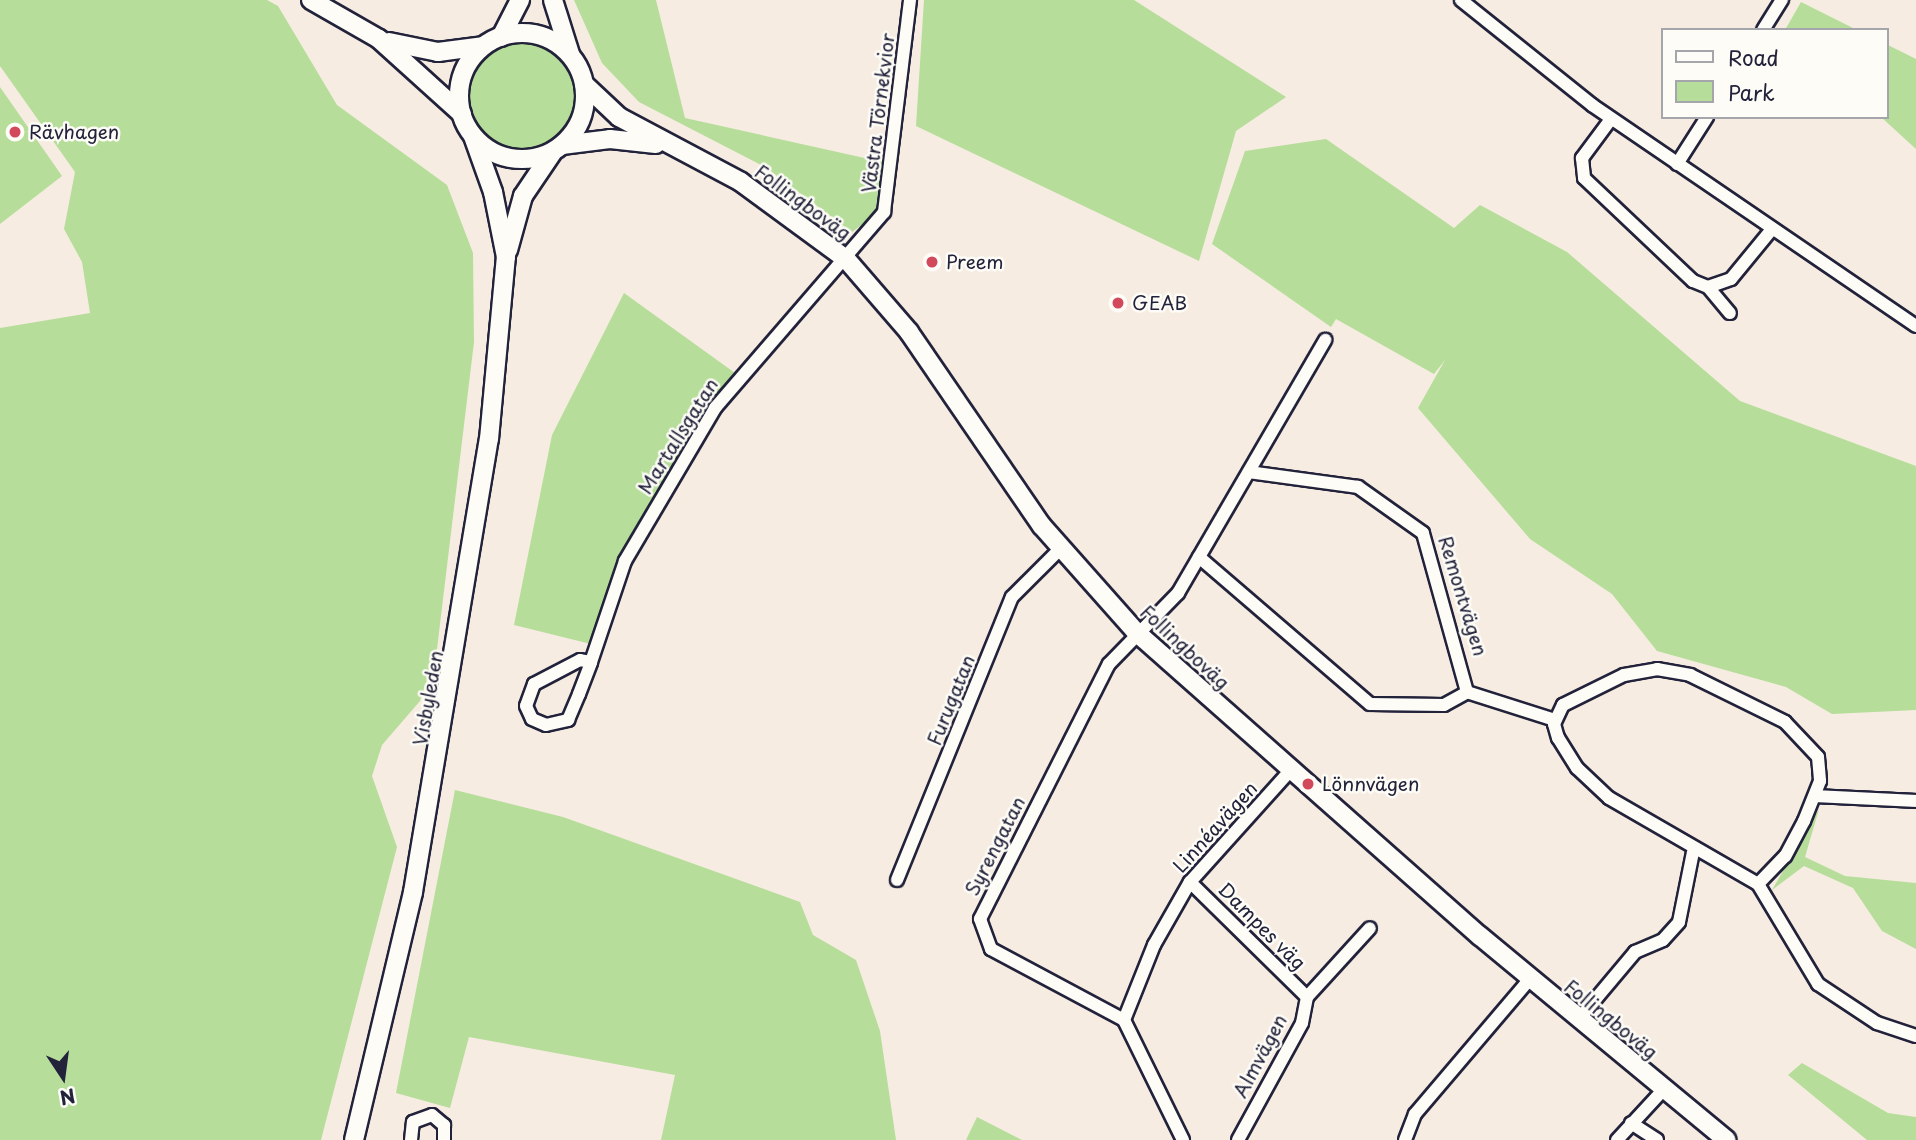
<!DOCTYPE html>
<meta charset="utf-8">
<style>
body{margin:0}
#map{position:relative;width:1916px;height:1140px;overflow:hidden;background:#f6ece2;font-family:"Playpen Sans",sans-serif}
div>[style]{position:absolute}
.green>*{inset:0;background:#b6dd99}
.round{border-radius:50%}
.roads{filter:drop-shadow(2px 0 #22223b) drop-shadow(-2px 0 #22223b) drop-shadow(0 2px #22223b) drop-shadow(0 -2px #22223b)}
.street>*{height:12px;margin:-6px;padding:0 6px;transform-origin:6px;border-radius:6px;background:#fdfcf7}
.secondary>*{height:18px;margin:-9px;padding:0 9px;transform-origin:9px;border-radius:9px;background:#fdfcf7}
.secondary>.ring{margin:-9px;padding:0;box-sizing:content-box;background:none;border:18px solid #fdfcf7;border-radius:50%}
.dots>*{width:19px;height:19px;translate:-50% -50%;box-sizing:border-box;border:4px solid #fdfcf7;border-radius:50%}
span{translate:-50% -50%;white-space:nowrap;text-align:center;line-height:1.15;-webkit-text-stroke:5px #fdfcf7;paint-order:stroke}
.street-label{font-size:19px;color:#22223b}
.poi-label{font-size:19px;color:#22223b}
.left{translate:0 -50%;text-align:left}
.legend{position:absolute;left:1661px;top:28px;width:228px;height:91px;box-sizing:border-box;background:#fdfcf7;border:2px solid #a5a5ac;margin:0;padding:9px 12px;list-style:none;font-size:21px;color:#22223b}
.legend li{display:flex;align-items:center;gap:14px;height:35px}
.legend b{width:35px;border:2px solid #a5a5ac}
.north{position:absolute;left:28px;top:1042px;width:70px;height:70px;-webkit-text-stroke:5px #fdfcf7;paint-order:stroke;rotate:167deg;font-size:19px;font-weight:700;line-height:28px;text-align:center;color:#22223b}
.north::after{content:'';display:block;margin:auto;width:24px;height:32px;background:#22223b;clip-path:polygon(50% 0,100% 100%,50% 72%,0 100%)}
</style>
<div id="map">
<div class="green">
<div style="clip-path:polygon(0 0,267px 0,278px 6px,337px 105px,447px 185px,473px 253px,474px 342px,437px 649px,420px 701px,382px 745px,372px 776px,397px 847px,321px 1140px,0 1140px,0 328px,90px 313px,82px 262px,64px 229px,75px 172px,0 66px)"></div>
<div style="clip-path:polygon(574px 0,656px 0,685px 118px,887px 163px,877px 213px,852px 232px,765px 167px,639px 102px,602px 63px)"></div>
<div style="clip-path:polygon(924px 0,1134px 0,1286px 97px,1236px 131px,1199px 261px,916px 126px)"></div>
<div style="clip-path:polygon(1801px 2px,1857px 30px,1785px 30px)"></div>
<div class="round" style="left:467px;top:41px;width:110px;height:110px"></div>
<div style="clip-path:polygon(1886px 44px,1916px 59px,1916px 149px,1881px 117px,1886px 117px)"></div>
<div style="clip-path:polygon(0 87px,62px 176px,0 224px)"></div>
<div style="clip-path:polygon(1326px 139px,1454px 228px,1480px 205px,1567px 252px,1740px 401px,1916px 466px,1916px 710px,1832px 714px,1786px 687px,1657px 651px,1612px 594px,1530px 539px,1418px 408px,1445px 360px,1434px 374px,1336px 319px,1331px 327px,1212px 244px,1245px 151px)"></div>
<div style="clip-path:polygon(624px 293px,735px 373px,619px 563px,591px 644px,514px 625px,552px 435px)"></div>
<div style="clip-path:polygon(455px 790px,563px 817px,800px 902px,813px 935px,856px 960px,880px 1031px,896px 1140px,661px 1140px,675px 1075px,469px 1037px,450px 1108px,396px 1093px)"></div>
<div style="clip-path:polygon(1819px 809px,1805px 857px,1845px 876px,1916px 883px,1916px 949px,1882px 931px,1853px 888px,1804px 866px,1772px 890px)"></div>
<div style="clip-path:polygon(1802px 1063px,1888px 1113px,1916px 1117px,1916px 1140px,1867px 1140px,1788px 1075px)"></div>
<div style="clip-path:polygon(977px 1117px,1022px 1140px,966px 1140px)"></div>
</div>
<div class="roads">
<div class="street">
<div style="left:1461px;top:0;width:168px;rotate:38.7deg"></div>
<div style="left:1592px;top:105px;width:392px;rotate:34.3deg"></div>
<div style="left:1763px;top:30px;width:36px;rotate:-58deg"></div>
<div style="left:1611px;top:119px;width:49px;rotate:126.6deg"></div>
<div style="left:1582px;top:158px;width:20px;rotate:84deg"></div>
<div style="left:1584px;top:178px;width:150px;rotate:43.4deg"></div>
<div style="left:1693px;top:281px;width:16px;rotate:22deg"></div>
<div style="left:1708px;top:287px;width:24px;rotate:-19deg"></div>
<div style="left:1731px;top:279px;width:65px;rotate:-50.6deg"></div>
<div style="left:1677px;top:164px;width:56px;rotate:-57.4deg"></div>
<div style="left:1708px;top:287px;width:34px;rotate:50deg"></div>
<div style="left:1199px;top:557px;width:225px;rotate:40.7deg"></div>
<div style="left:1370px;top:704px;width:74px;rotate:0.8deg"></div>
<div style="left:1444px;top:705px;width:26px;rotate:-29deg"></div>
<div style="left:1467px;top:692px;width:165px;rotate:-105.5deg"></div>
<div style="left:1423px;top:533px;width:80px;rotate:-144.7deg"></div>
<div style="left:1358px;top:487px;width:110px;rotate:-172.2deg"></div>
<div style="left:591px;top:662px;width:11px;rotate:-170deg"></div>
<div style="left:580px;top:660px;width:52px;rotate:152.4deg"></div>
<div style="left:534px;top:684px;width:23px;rotate:110deg"></div>
<div style="left:526px;top:706px;width:14px;rotate:65deg"></div>
<div style="left:532px;top:719px;width:15px;rotate:23deg"></div>
<div style="left:546px;top:725px;width:23px;rotate:-13deg"></div>
<div style="left:568px;top:720px;width:28px;rotate:-67deg"></div>
<div style="left:579px;top:694px;width:34px;rotate:-69deg"></div>
<div style="left:591px;top:662px;width:107px;rotate:-71.4deg"></div>
<div style="left:625px;top:561px;width:178px;rotate:-59.5deg"></div>
<div style="left:715px;top:408px;width:259px;rotate:-49.2deg"></div>
<div style="left:884px;top:212px;width:214px;rotate:-83deg"></div>
<div style="left:1657px;top:669px;width:34px;rotate:10deg"></div>
<div style="left:1690px;top:675px;width:106px;rotate:26.3deg"></div>
<div style="left:1785px;top:722px;width:48px;rotate:46.7deg"></div>
<div style="left:1818px;top:757px;width:24px;rotate:85deg"></div>
<div style="left:1820px;top:781px;width:43px;rotate:111.8deg"></div>
<div style="left:1804px;top:821px;width:40px;rotate:118deg"></div>
<div style="left:1785px;top:856px;width:39px;rotate:134deg"></div>
<div style="left:1758px;top:884px;width:172px;rotate:-150deg"></div>
<div style="left:1609px;top:798px;width:44px;rotate:-136.8deg"></div>
<div style="left:1577px;top:768px;width:36px;rotate:-122deg"></div>
<div style="left:1558px;top:738px;width:15px;rotate:-106deg"></div>
<div style="left:1554px;top:724px;width:21px;rotate:-65deg"></div>
<div style="left:1563px;top:705px;width:68px;rotate:-26.2deg"></div>
<div style="left:1624px;top:675px;width:34px;rotate:-10deg"></div>
<div style="left:1467px;top:692px;width:92px;rotate:17.7deg"></div>
<div style="left:1815px;top:796px;width:101px;rotate:2.8deg"></div>
<div style="left:897px;top:880px;width:305px;rotate:-67.9deg"></div>
<div style="left:1012px;top:597px;width:68px;rotate:-45deg"></div>
<div style="left:1190px;top:882px;width:164px;rotate:44.5deg"></div>
<div style="left:1758px;top:884px;width:117px;rotate:59deg"></div>
<div style="left:1818px;top:984px;width:71px;rotate:33.5deg"></div>
<div style="left:1877px;top:1023px;width:41px;rotate:18.4deg"></div>
<div style="left:1124px;top:1020px;width:151px;rotate:-151.9deg"></div>
<div style="left:991px;top:949px;width:32px;rotate:-110deg"></div>
<div style="left:980px;top:919px;width:286px;rotate:-63.2deg"></div>
<div style="left:1109px;top:664px;width:99px;rotate:-45.8deg"></div>
<div style="left:1178px;top:593px;width:293px;rotate:-59.8deg"></div>
<div style="left:1578px;top:1020px;width:89px;rotate:-50deg"></div>
<div style="left:1635px;top:952px;width:30px;rotate:-23deg"></div>
<div style="left:1663px;top:940px;width:24px;rotate:-48deg"></div>
<div style="left:1679px;top:922px;width:71px;rotate:-78.7deg"></div>
<div style="left:1631px;top:1123px;width:31px;rotate:33deg"></div>
<div style="left:411px;top:1140px;width:18px;rotate:-84deg"></div>
<div style="left:413px;top:1122px;width:20px;rotate:-20deg"></div>
<div style="left:432px;top:1115px;width:16px;rotate:40deg"></div>
<div style="left:444px;top:1125px;width:15px;rotate:90deg"></div>
<div style="left:1183px;top:1140px;width:134px;rotate:-116.2deg"></div>
<div style="left:1124px;top:1020px;width:81px;rotate:-68.2deg"></div>
<div style="left:1154px;top:945px;width:73px;rotate:-60.3deg"></div>
<div style="left:1190px;top:882px;width:151px;rotate:-48deg"></div>
<div style="left:1238px;top:1140px;width:133px;rotate:-61.3deg"></div>
<div style="left:1302px;top:1023px;width:26px;rotate:-79deg"></div>
<div style="left:1307px;top:997px;width:93px;rotate:-47.6deg"></div>
<div style="left:1405px;top:1140px;width:28px;rotate:-69deg"></div>
<div style="left:1415px;top:1114px;width:177px;rotate:-49.6deg"></div>
<div style="left:1617px;top:1140px;width:69px;rotate:-47.3deg"></div>
</div>
<div class="secondary">
<div style="left:311px;top:0;width:78px;rotate:29.8deg"></div>
<div style="left:379px;top:39px;width:112px;rotate:42.1deg"></div>
<div style="left:553px;top:0;width:57px;rotate:72.5deg"></div>
<div class="ring" style="left:459px;top:33px;width:108px;height:108px"></div>
<div style="left:501px;top:37px;width:42px;rotate:-62.8deg"></div>
<div style="left:389px;top:42px;width:50px;rotate:11.5deg"></div>
<div style="left:438px;top:52px;width:45px;rotate:-7.6deg"></div>
<div style="left:584px;top:84px;width:48px;rotate:43.3deg"></div>
<div style="left:619px;top:117px;width:138px;rotate:28deg"></div>
<div style="left:741px;top:182px;width:130px;rotate:36.3deg"></div>
<div style="left:846px;top:259px;width:96px;rotate:49.2deg"></div>
<div style="left:909px;top:332px;width:235px;rotate:55.6deg"></div>
<div style="left:1042px;top:526px;width:142px;rotate:48.4deg"></div>
<div style="left:1136px;top:632px;width:459px;rotate:41.5deg"></div>
<div style="left:1480px;top:936px;width:320px;rotate:39.6deg"></div>
<div style="left:562px;top:145px;width:48px;rotate:-7.1deg"></div>
<div style="left:610px;top:139px;width:46px;rotate:6.2deg"></div>
<div style="left:508px;top:250px;width:56px;rotate:-74.5deg"></div>
<div style="left:523px;top:196px;width:52px;rotate:-56deg"></div>
<div style="left:354px;top:1140px;width:255px;rotate:-76.6deg"></div>
<div style="left:413px;top:892px;width:459px;rotate:-80.5deg"></div>
<div style="left:489px;top:439px;width:183px;rotate:-84.7deg"></div>
<div style="left:506px;top:257px;width:66px;rotate:-101.3deg"></div>
<div style="left:493px;top:192px;width:59px;rotate:-109.7deg"></div>
</div>
</div>
<div class="dots">
<div style="left:15px;top:132px;background:#d1495b"></div>
<div style="left:932px;top:262px;background:#d1495b"></div>
<div style="left:1118px;top:303px;background:#d1495b"></div>
<div style="left:1308px;top:784px;background:#d1495b"></div>
</div>
<div class="street-label">
<span style="left:878px;top:113px;rotate:-83deg">Västra Törnekvior</span>
<span style="left:803px;top:202px;rotate:36deg">Follingboväg</span>
<span style="left:678px;top:436px;rotate:-58deg">Martallsgatan</span>
<span style="left:1463px;top:596px;rotate:73deg">Remontvägen</span>
<span style="left:1185px;top:647px;rotate:43deg">Follingboväg</span>
<span style="left:428px;top:698px;rotate:-80deg">Visbyleden</span>
<span style="left:951px;top:700px;rotate:-68deg">Furugatan</span>
<span style="left:1215px;top:827px;rotate:-48deg">Linnéavägen</span>
<span style="left:995px;top:846px;rotate:-63deg">Syrengatan</span>
<span style="left:1262px;top:926px;rotate:45deg">Dampes väg</span>
<span style="left:1611px;top:1019px;rotate:39deg">Follingboväg</span>
<span style="left:1260px;top:1056px;rotate:-62deg">Almvägen</span>
</div>
<div class="poi-label">
<span class="left" style="left:29px;top:132px">Rävhagen</span>
<span class="left" style="left:946px;top:262px">Preem</span>
<span class="left" style="left:1132px;top:303px">GEAB</span>
<span class="left" style="left:1322px;top:784px">Lönnvägen</span>
</div>
<ul class="legend">
<li><b style="height:9px;background:#fdfcf7"></b>Road</li>
<li><b style="height:19px;background:#b6dd99"></b>Park</li>
</ul>
<div class="north">N</div>
</div>
